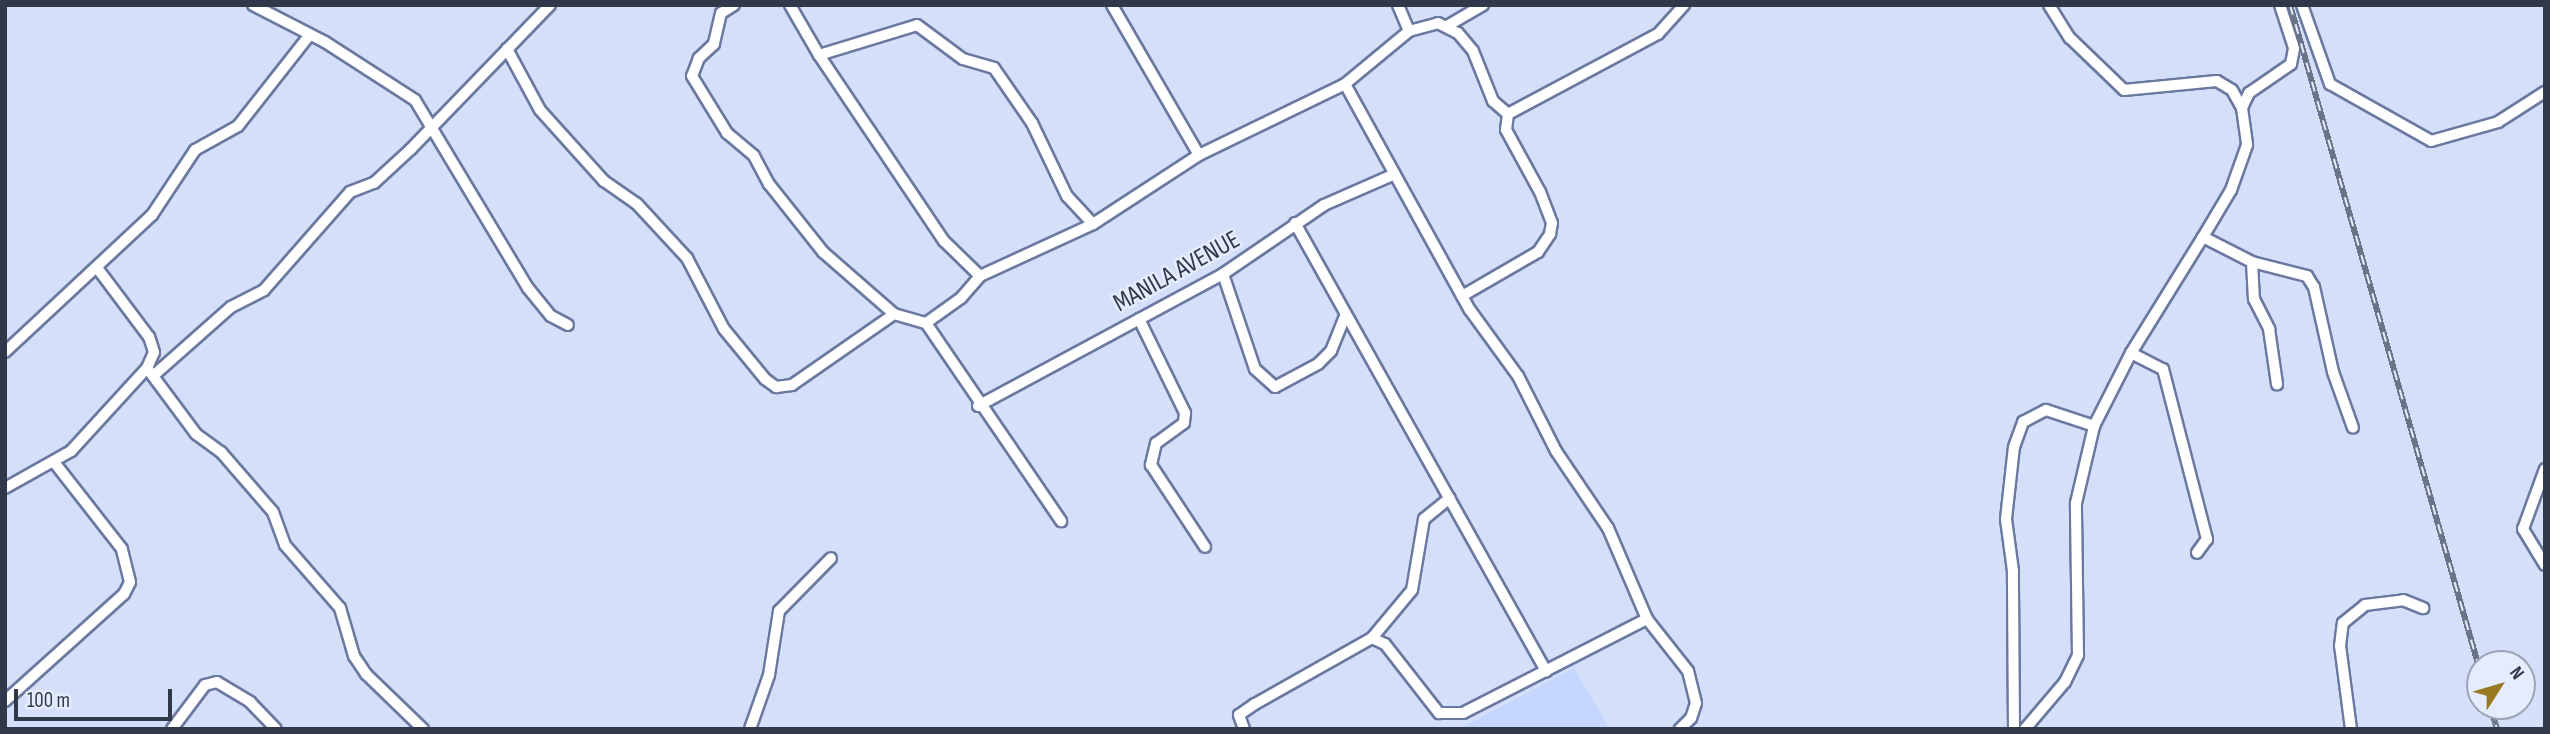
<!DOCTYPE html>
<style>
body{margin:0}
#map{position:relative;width:2550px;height:734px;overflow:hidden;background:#d4dff9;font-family:"Sofia Sans Condensed",sans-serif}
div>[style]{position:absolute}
.built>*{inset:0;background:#c6d7ff}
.roads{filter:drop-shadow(2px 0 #6a79a0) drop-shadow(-2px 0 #6a79a0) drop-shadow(0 2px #6a79a0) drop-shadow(0 -2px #6a79a0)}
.street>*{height:10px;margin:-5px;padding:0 5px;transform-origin:5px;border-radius:5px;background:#fff}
.rail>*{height:6px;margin-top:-3px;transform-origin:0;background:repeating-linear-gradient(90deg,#e5ecfe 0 10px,#6b7388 0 20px);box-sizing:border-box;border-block:2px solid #6b7388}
span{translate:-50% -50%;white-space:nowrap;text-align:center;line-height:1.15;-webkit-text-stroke:5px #e5ecfe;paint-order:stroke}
.street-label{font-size:26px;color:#313849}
.frame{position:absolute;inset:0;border:7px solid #313849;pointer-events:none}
.north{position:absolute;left:2466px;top:650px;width:70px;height:70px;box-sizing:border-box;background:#e5ecfe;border:2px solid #9da4b6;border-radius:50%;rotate:53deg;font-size:19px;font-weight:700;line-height:28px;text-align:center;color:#313849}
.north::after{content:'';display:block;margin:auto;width:24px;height:32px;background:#997a23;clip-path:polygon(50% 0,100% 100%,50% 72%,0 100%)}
.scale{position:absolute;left:14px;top:689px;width:158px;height:32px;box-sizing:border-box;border:4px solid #313849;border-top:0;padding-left:9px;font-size:21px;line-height:24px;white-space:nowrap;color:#313849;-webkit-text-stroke:5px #e5ecfe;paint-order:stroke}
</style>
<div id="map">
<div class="built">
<div style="clip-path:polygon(1574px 668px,1610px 729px,1459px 729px)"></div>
</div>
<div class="roads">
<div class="street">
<div style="left:253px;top:5px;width:81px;rotate:27.2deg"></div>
<div style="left:325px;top:42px;width:107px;rotate:32.8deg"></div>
<div style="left:415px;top:100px;width:219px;rotate:59deg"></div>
<div style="left:528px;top:288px;width:36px;rotate:51deg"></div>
<div style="left:551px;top:316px;width:19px;rotate:28deg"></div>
<div style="left:734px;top:5px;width:15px;rotate:148deg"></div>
<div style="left:721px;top:13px;width:32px;rotate:103deg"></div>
<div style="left:714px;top:44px;width:21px;rotate:137deg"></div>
<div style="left:699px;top:58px;width:19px;rotate:111deg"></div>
<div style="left:692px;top:76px;width:67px;rotate:58.4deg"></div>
<div style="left:727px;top:133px;width:35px;rotate:40deg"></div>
<div style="left:754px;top:156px;width:32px;rotate:62deg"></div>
<div style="left:769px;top:184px;width:87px;rotate:51.5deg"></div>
<div style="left:823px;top:252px;width:94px;rotate:41.1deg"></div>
<div style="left:790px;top:5px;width:58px;rotate:59.9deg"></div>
<div style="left:819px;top:55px;width:102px;rotate:-17deg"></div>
<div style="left:917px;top:25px;width:57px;rotate:36.5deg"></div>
<div style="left:963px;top:59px;width:32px;rotate:16deg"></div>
<div style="left:994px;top:68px;width:67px;rotate:55.4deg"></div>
<div style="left:1032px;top:123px;width:81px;rotate:64.4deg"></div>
<div style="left:1067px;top:196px;width:38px;rotate:47deg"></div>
<div style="left:1112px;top:5px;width:173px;rotate:59.9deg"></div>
<div style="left:1398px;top:5px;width:28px;rotate:67deg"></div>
<div style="left:2049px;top:5px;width:39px;rotate:58deg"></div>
<div style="left:2070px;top:38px;width:75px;rotate:43.9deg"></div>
<div style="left:2124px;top:90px;width:93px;rotate:-5.5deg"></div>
<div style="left:2217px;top:81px;width:17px;rotate:31deg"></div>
<div style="left:2232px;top:90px;width:21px;rotate:61deg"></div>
<div style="left:2242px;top:108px;width:37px;rotate:82deg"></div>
<div style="left:2247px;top:145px;width:48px;rotate:109.6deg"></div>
<div style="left:2231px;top:190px;width:55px;rotate:120.8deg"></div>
<div style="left:2302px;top:5px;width:84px;rotate:70.5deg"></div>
<div style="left:2330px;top:84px;width:116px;rotate:29.4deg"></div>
<div style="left:2431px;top:141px;width:70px;rotate:-15.8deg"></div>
<div style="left:2498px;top:122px;width:56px;rotate:-32.6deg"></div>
<div style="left:1447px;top:26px;width:42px;rotate:-30.3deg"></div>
<div style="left:507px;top:49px;width:69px;rotate:61.6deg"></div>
<div style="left:540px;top:110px;width:96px;rotate:48deg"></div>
<div style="left:604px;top:181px;width:40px;rotate:34.9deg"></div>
<div style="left:637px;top:204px;width:74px;rotate:47.2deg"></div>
<div style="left:687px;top:258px;width:80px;rotate:62.5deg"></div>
<div style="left:724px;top:329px;width:65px;rotate:50.6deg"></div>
<div style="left:765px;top:379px;width:14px;rotate:36deg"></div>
<div style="left:776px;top:387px;width:16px;rotate:-7deg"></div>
<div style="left:792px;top:385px;width:124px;rotate:-34.8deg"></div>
<div style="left:894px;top:314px;width:33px;rotate:16deg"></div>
<div style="left:926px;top:323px;width:240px;rotate:55.7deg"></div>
<div style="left:819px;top:55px;width:224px;rotate:56.1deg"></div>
<div style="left:944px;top:241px;width:50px;rotate:44.2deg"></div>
<div style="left:1345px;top:84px;width:258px;rotate:61.1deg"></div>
<div style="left:1470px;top:310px;width:82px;rotate:54deg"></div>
<div style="left:1518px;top:376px;width:84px;rotate:63.1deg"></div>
<div style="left:1556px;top:451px;width:93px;rotate:56deg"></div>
<div style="left:1608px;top:528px;width:99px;rotate:66.8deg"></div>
<div style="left:1647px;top:619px;width:66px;rotate:51.7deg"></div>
<div style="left:1688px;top:671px;width:33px;rotate:76deg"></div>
<div style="left:1696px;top:703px;width:16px;rotate:108deg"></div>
<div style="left:1691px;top:718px;width:16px;rotate:135deg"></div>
<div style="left:2242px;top:108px;width:17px;rotate:-65deg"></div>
<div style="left:2249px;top:93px;width:51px;rotate:-34.6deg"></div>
<div style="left:2291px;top:64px;width:16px;rotate:-79deg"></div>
<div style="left:2294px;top:48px;width:45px;rotate:-108deg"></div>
<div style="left:1295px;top:223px;width:514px;rotate:60.74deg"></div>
<div style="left:2252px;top:262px;width:37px;rotate:87deg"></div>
<div style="left:2254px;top:299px;width:34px;rotate:63deg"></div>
<div style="left:2269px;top:329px;width:56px;rotate:81.7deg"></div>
<div style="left:1223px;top:274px;width:100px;rotate:71.4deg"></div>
<div style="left:1255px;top:369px;width:27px;rotate:42deg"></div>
<div style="left:1275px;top:387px;width:49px;rotate:-28.1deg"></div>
<div style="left:1318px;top:364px;width:18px;rotate:-45deg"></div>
<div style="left:1331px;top:351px;width:37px;rotate:-68deg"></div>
<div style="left:1462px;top:296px;width:88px;rotate:-30.1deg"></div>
<div style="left:1538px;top:252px;width:22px;rotate:-56deg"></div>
<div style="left:1550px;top:234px;width:11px;rotate:-80deg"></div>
<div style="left:1552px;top:223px;width:33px;rotate:-111deg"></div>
<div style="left:1540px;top:192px;width:71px;rotate:-118.7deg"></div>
<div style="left:1506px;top:130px;width:16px;rotate:-83deg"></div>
<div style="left:1139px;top:319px;width:105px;rotate:63.9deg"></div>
<div style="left:1185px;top:413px;width:10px;rotate:96deg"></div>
<div style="left:1184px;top:423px;width:34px;rotate:144deg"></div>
<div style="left:1156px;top:443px;width:23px;rotate:103deg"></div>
<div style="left:1151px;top:465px;width:98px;rotate:56.6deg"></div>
<div style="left:926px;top:323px;width:43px;rotate:-35.5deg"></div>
<div style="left:961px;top:298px;width:29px;rotate:-49deg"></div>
<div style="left:980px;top:276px;width:124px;rotate:-24.7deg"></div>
<div style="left:1093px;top:224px;width:126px;rotate:-33.1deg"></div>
<div style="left:1199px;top:155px;width:162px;rotate:-25.9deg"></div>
<div style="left:1345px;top:84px;width:83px;rotate:-39.6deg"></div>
<div style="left:1409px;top:31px;width:30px;rotate:-15deg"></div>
<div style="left:1438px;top:23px;width:22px;rotate:27deg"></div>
<div style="left:1458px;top:33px;width:23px;rotate:50deg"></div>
<div style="left:1473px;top:51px;width:54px;rotate:68.2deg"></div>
<div style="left:1493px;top:101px;width:20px;rotate:41deg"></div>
<div style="left:1508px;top:114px;width:170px;rotate:-28.1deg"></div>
<div style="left:1658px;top:34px;width:39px;rotate:-48deg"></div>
<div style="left:5px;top:352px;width:201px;rotate:-43deg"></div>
<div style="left:152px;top:215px;width:78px;rotate:-56.5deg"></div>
<div style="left:195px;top:150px;width:49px;rotate:-29.2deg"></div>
<div style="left:238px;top:126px;width:113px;rotate:-51.8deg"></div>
<div style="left:2131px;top:353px;width:36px;rotate:27deg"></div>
<div style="left:2163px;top:369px;width:176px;rotate:75.5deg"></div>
<div style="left:2207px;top:539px;width:17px;rotate:126deg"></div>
<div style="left:147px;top:368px;width:82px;rotate:53.4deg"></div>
<div style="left:196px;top:434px;width:31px;rotate:36deg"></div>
<div style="left:221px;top:452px;width:79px;rotate:49.1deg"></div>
<div style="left:273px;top:512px;width:35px;rotate:70deg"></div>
<div style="left:285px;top:545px;width:84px;rotate:48.9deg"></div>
<div style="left:340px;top:608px;width:50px;rotate:73.7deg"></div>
<div style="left:354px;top:656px;width:22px;rotate:56deg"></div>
<div style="left:366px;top:674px;width:79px;rotate:44deg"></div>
<div style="left:153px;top:376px;width:104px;rotate:-41.5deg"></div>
<div style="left:231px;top:307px;width:37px;rotate:-27deg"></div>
<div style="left:264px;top:290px;width:130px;rotate:-48.7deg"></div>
<div style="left:350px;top:192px;width:26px;rotate:-21deg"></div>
<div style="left:374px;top:183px;width:50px;rotate:-42.6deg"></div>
<div style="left:411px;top:149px;width:200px;rotate:-46deg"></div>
<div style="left:978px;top:406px;width:278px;rotate:-28.3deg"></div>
<div style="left:1223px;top:274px;width:122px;rotate:-34.3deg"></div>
<div style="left:1324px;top:205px;width:77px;rotate:-23.6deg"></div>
<div style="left:2545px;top:469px;width:64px;rotate:110.1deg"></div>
<div style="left:2523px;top:529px;width:42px;rotate:58.6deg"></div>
<div style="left:5px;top:488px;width:76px;rotate:-29.3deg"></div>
<div style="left:71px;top:451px;width:113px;rotate:-47.5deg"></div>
<div style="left:147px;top:368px;width:17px;rotate:-66deg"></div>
<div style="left:154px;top:352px;width:16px;rotate:-108deg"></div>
<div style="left:149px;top:337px;width:85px;rotate:-126.9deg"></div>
<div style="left:1372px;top:638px;width:62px;rotate:-50.2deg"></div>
<div style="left:1412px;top:590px;width:72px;rotate:-80.4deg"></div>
<div style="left:1424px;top:519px;width:33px;rotate:-39deg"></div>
<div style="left:5px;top:701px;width:160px;rotate:-42deg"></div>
<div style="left:124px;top:594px;width:13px;rotate:-63deg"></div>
<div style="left:130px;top:582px;width:34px;rotate:-104deg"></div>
<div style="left:122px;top:549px;width:110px;rotate:-128deg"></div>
<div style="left:172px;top:729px;width:55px;rotate:-53.1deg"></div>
<div style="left:205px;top:685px;width:12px;rotate:-14deg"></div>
<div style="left:217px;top:682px;width:39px;rotate:31deg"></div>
<div style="left:250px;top:702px;width:37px;rotate:46deg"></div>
<div style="left:750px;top:729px;width:57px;rotate:-70.6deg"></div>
<div style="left:769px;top:675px;width:65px;rotate:-81.1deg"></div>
<div style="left:779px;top:611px;width:74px;rotate:-45.5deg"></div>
<div style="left:1244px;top:729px;width:15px;rotate:-110deg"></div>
<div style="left:1239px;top:715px;width:19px;rotate:-35deg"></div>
<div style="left:1255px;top:704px;width:134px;rotate:-29.4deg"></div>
<div style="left:1372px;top:638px;width:14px;rotate:25deg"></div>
<div style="left:1385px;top:644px;width:88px;rotate:52deg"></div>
<div style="left:1439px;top:713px;width:24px"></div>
<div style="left:1463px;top:713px;width:207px;rotate:-27.1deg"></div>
<div style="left:2014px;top:729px;width:158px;rotate:-90.4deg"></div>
<div style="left:2013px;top:571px;width:52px;rotate:-97.7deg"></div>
<div style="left:2006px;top:519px;width:72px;rotate:-83.7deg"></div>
<div style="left:2014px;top:447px;width:27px;rotate:-70deg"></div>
<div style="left:2023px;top:422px;width:26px;rotate:-28deg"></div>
<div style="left:2046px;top:410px;width:51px;rotate:18.4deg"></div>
<div style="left:2094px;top:426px;width:82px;rotate:-63.1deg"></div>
<div style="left:2131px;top:353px;width:137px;rotate:-58.2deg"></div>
<div style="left:2203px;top:237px;width:55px;rotate:27deg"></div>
<div style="left:2252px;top:262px;width:57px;rotate:14.3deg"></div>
<div style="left:2307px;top:276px;width:13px;rotate:58deg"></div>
<div style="left:2314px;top:287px;width:87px;rotate:77.4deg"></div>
<div style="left:2333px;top:372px;width:59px;rotate:70.3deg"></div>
<div style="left:2025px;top:729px;width:62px;rotate:-49.6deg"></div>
<div style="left:2065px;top:682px;width:30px;rotate:-64deg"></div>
<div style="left:2078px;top:655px;width:152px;rotate:-90.8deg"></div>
<div style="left:2076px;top:503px;width:79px;rotate:-76.8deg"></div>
<div style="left:2351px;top:729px;width:84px;rotate:-97.5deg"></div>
<div style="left:2340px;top:646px;width:23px;rotate:-83deg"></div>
<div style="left:2343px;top:623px;width:28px;rotate:-39deg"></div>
<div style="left:2365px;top:605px;width:38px;rotate:-7deg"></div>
<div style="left:2403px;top:600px;width:22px;rotate:22deg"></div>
</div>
</div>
<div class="rail">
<div style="left:2290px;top:5px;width:693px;rotate:74.08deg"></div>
<div style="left:2490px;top:706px;width:24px;rotate:73deg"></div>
</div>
<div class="street-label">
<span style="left:1177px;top:272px;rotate:-29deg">MANILA AVENUE</span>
</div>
<div class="frame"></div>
<div class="north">N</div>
<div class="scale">100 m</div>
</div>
